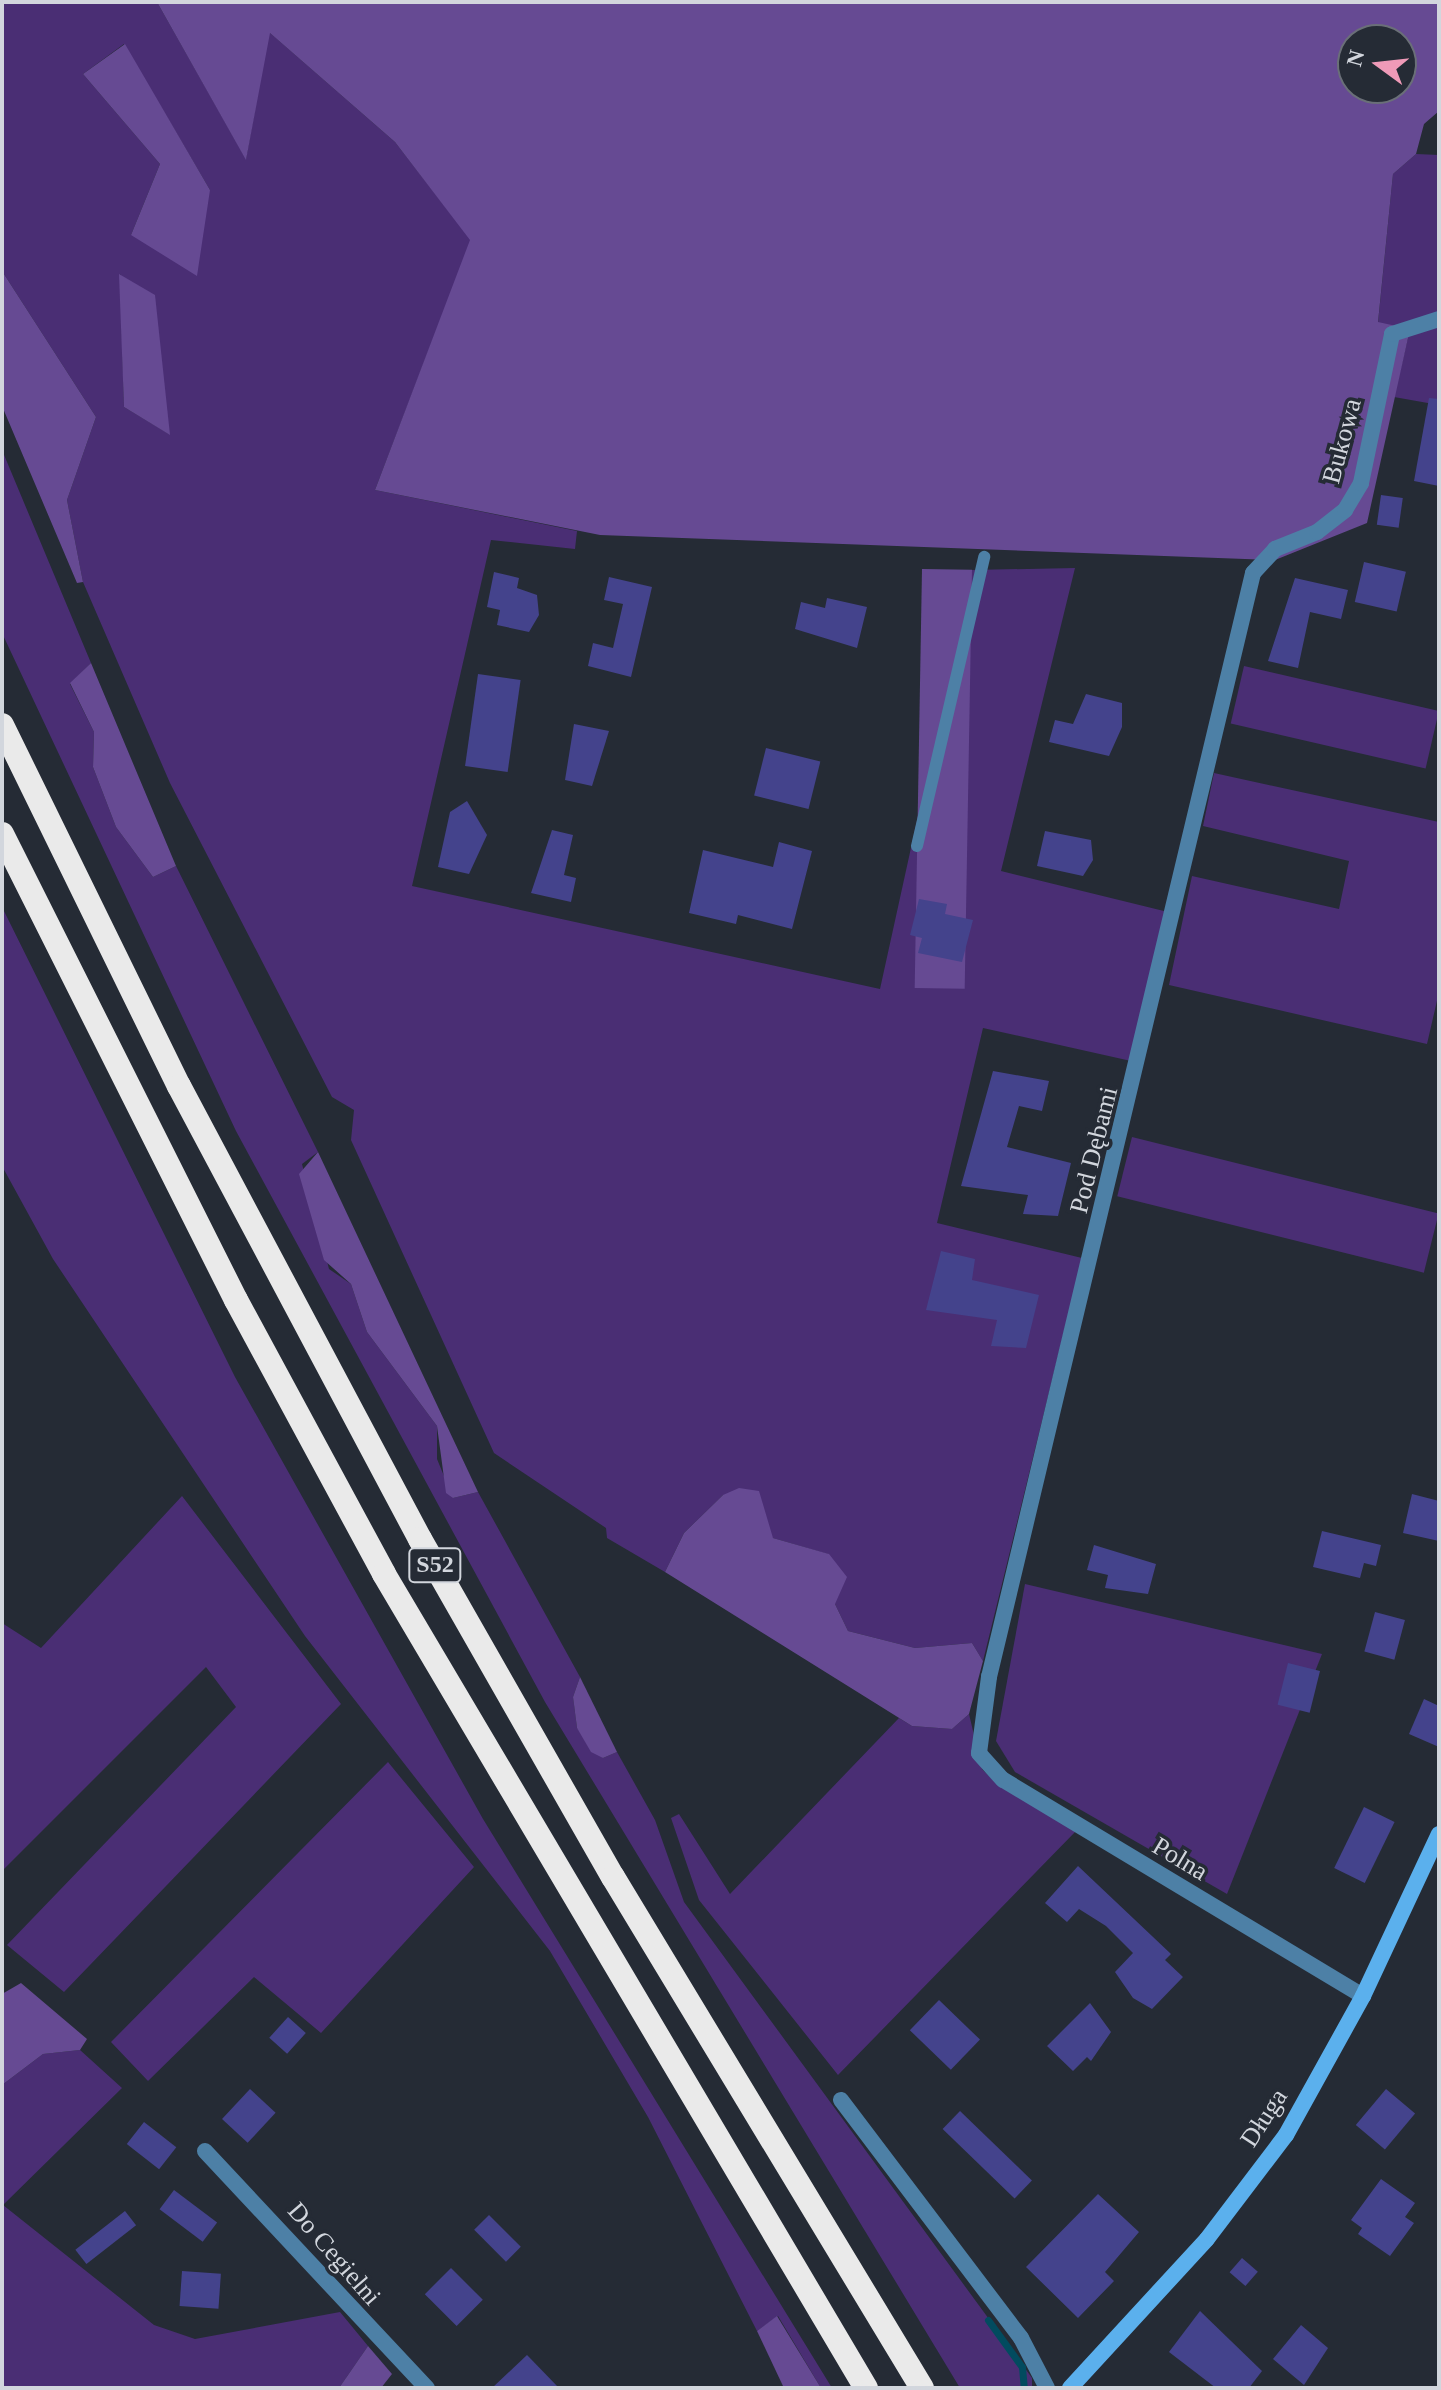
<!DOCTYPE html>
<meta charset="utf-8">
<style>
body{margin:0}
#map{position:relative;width:1441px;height:2390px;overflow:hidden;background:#252b35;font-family:Georgia,serif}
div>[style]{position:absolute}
.green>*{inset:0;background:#4a2e74;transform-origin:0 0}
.forest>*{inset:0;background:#664a93;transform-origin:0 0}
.stream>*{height:7px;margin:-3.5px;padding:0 3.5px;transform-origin:3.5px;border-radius:3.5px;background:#024b5f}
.building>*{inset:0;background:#44438c;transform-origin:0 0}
.lane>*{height:12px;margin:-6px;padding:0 6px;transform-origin:6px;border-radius:6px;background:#4d80a6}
.street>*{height:16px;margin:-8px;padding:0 8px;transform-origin:8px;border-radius:8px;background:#4d80a6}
.secondary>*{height:16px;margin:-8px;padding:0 8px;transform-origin:8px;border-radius:8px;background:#5bb0ed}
.highway>*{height:24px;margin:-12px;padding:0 12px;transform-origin:12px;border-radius:12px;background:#eaeaea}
span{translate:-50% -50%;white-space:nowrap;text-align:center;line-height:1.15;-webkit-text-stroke:7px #252b35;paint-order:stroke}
.shield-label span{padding:2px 6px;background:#252b35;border:2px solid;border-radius:6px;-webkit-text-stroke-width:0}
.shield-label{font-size:24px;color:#d2d6dd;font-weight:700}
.street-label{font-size:26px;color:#d2d6dd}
.frame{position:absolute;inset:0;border:4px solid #d2d6dd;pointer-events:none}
.north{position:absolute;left:1337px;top:24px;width:80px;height:80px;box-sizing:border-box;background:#252b35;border:2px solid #6a6f78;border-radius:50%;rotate:285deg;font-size:22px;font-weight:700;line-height:32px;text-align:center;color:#d2d6dd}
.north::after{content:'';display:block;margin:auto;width:28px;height:36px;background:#ef9ab8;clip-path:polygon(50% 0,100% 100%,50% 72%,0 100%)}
</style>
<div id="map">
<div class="green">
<div style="clip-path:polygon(evenodd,2px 2px,157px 2px,246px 159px,269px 32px,395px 142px,471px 240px,375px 490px,577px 531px,575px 549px,491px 540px,412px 886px,880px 989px,972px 570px,1075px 568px,1001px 871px,1168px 912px,1131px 1061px,983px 1028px,937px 1223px,1082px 1258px,983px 1661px,972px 1643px,915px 1648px,848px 1631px,835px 1604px,828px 1554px,773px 1538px,723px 1495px,684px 1533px,665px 1572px,607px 1538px,606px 1528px,494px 1453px,351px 1140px,354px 1110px,332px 1097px,170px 783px,83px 582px,67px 500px,96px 417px,2px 271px,2px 2px,124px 44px,210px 190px,131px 235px,160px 164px,83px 74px,124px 44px,2px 2px,120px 274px,169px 434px,124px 407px,120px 274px)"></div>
<div style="clip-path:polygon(1416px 154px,1439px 155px,1439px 405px,1394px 397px,1410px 329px,1378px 323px,1393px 174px)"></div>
<div style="clip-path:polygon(2px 450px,91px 663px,70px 684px,94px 732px,93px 767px,116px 827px,153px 877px,176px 866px,318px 1152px,302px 1164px,329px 1269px,351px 1284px,367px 1332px,437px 1426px,437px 1459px,453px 1498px,478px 1492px,580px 1677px,573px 1697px,577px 1728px,603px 1758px,617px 1752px,655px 1820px,684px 1902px,1032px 2378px,1032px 2388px,960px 2388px,545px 1702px,236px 1131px,2px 633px)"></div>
<div style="left:1244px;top:666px;width:200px;height:59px;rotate:13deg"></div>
<div style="clip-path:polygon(1214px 773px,1439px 822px,1439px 992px,1427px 1044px,1169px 985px,1192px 876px,1339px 909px,1349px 861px,1203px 826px)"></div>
<div style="clip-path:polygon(2px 907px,235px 1377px,483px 1819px,832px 2388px,821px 2388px,778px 2316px,757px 2331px,648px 2117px,550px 1951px,305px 1636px,53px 1259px,2px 1166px)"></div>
<div style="left:1132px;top:1137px;width:316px;height:61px;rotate:14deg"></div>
<div style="clip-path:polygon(182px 1496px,341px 1704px,64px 1992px,7px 1945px,236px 1707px,206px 1667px,2px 1871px,2px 1623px,41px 1648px)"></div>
<div style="clip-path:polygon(1025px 1584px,1322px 1654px,1227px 1894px,1015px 1772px,996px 1741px)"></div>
<div style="clip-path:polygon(969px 1714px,982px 1769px,999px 1786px,1076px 1831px,838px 2075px,699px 1900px,671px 1818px,679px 1814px,730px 1894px,899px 1718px,912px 1726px,952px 1729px)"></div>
<div style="clip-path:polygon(388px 1762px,474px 1867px,321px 2033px,254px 1977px,148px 2081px,111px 2042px)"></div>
<div style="clip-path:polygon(80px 2050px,122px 2088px,3px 2205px,154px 2325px,195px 2339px,340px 2312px,368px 2346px,339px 2388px,2px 2388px,2px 2085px,43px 2054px)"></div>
</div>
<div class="forest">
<div style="clip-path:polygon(evenodd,157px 2px,1439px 2px,1439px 111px,1424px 124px,1416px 154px,1393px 174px,1378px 322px,1410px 329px,1367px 523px,1275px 560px,600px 535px,375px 490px,470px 240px,395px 142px,270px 33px,246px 160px,157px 2px,1353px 40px,1401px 40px,1401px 88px,1353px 88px,1353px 40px)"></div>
<div style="clip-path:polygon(125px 44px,210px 190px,197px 276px,131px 235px,160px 164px,83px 74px)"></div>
<div style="clip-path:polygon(2px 271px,96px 417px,67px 500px,83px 582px,77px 583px,2px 406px)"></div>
<div style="clip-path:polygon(119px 274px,155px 295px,170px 435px,124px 407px)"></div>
<div style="left:922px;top:569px;width:50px;height:419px;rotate:1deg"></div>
<div style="clip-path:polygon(91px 663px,176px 866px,153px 877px,116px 827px,93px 767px,94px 732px,70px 683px)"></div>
<div style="clip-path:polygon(318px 1152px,478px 1492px,453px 1498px,446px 1493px,437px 1426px,367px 1332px,351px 1284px,324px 1260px,299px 1174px)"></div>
<div style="clip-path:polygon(739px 1488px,759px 1491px,773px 1538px,829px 1554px,847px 1577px,835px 1604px,848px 1631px,915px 1648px,972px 1643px,983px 1661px,969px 1714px,952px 1729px,912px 1726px,665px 1572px,684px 1533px,723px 1495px)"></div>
<div style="clip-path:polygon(580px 1677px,617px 1752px,603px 1758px,591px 1752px,577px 1728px,573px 1697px)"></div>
<div style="clip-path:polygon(21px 1983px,87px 2039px,80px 2050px,43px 2054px,2px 2085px,2px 1994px)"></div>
<div style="clip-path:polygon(777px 2316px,821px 2388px,783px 2386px,757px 2331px)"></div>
<div style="clip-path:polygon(368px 2346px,392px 2374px,381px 2388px,339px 2388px)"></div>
</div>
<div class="stream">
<div style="left:988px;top:2320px;width:58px;rotate:54.1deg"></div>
<div style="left:1022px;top:2367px;width:21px;rotate:85deg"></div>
</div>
<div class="building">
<div style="clip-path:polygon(1429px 398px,1439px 399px,1439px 486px,1414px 481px)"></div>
<div style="left:1381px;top:495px;width:22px;height:30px;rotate:8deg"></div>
<div style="left:1364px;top:562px;width:43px;height:41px;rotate:13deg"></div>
<div style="clip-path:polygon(494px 572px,519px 578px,517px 588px,537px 595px,539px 615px,529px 632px,497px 625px,500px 610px,487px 607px)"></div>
<div style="clip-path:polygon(609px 577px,652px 587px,631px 677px,588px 666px,593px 643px,613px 648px,623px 604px,604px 600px)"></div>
<div style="clip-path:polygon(1295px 578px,1348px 590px,1341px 619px,1310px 612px,1298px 668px,1268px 661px)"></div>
<div style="clip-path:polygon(827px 598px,867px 607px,857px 648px,795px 629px,801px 602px,825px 608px)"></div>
<div style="left:478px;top:674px;width:43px;height:93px;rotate:8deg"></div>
<div style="clip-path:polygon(1086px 694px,1122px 703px,1122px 727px,1109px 756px,1049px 742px,1055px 720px,1073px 724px)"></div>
<div style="clip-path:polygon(574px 724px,609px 731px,592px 786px,565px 780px)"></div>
<div style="left:766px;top:748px;width:56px;height:49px;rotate:14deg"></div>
<div style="clip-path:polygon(467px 801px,487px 835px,469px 874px,438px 867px,450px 812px)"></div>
<div style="clip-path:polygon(552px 830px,573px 835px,564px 875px,576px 878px,571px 902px,531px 893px)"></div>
<div style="clip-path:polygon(1045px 831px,1091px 840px,1093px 860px,1083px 876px,1037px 866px)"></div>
<div style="clip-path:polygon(779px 842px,812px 851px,792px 929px,738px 915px,736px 924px,689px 913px,703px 850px,773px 867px)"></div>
<div style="clip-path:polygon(919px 899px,947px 904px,945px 914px,973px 920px,962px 962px,918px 953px,922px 938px,910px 935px)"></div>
<div style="clip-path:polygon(993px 1071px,1049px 1081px,1042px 1111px,1019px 1106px,1007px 1147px,1071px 1163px,1058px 1216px,1023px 1214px,1028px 1195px,961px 1186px)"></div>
<div style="clip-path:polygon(941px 1251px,975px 1259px,972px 1280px,1039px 1295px,1026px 1348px,991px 1346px,997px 1320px,926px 1310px)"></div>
<div style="clip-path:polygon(1412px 1494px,1439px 1501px,1439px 1541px,1403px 1533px)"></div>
<div style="clip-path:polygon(1322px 1531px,1381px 1545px,1376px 1566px,1364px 1563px,1360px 1578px,1313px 1567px)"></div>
<div style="clip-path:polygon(1094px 1545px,1156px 1564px,1148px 1594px,1105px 1588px,1108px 1575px,1087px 1570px)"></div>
<div style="left:1375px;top:1612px;width:31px;height:41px;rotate:15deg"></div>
<div style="left:1288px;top:1663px;width:33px;height:43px;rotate:14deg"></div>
<div style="clip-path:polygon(1424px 1699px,1439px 1706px,1439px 1747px,1409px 1734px)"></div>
<div style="left:1364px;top:1807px;width:34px;height:68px;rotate:26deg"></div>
<div style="clip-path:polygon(1078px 1866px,1171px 1954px,1165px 1960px,1183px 1977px,1152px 2009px,1133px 1998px,1115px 1972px,1133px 1953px,1106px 1926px,1079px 1909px,1067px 1922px,1045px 1903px)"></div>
<div style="left:939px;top:2000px;width:57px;height:42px;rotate:44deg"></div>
<div style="clip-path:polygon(1090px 2003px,1111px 2032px,1091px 2061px,1087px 2057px,1073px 2071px,1047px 2046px)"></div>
<div style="left:288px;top:2017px;width:24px;height:28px;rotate:42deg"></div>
<div style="left:250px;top:2089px;width:35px;height:41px;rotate:43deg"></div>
<div style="left:1386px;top:2089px;width:38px;height:47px;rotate:40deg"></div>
<div style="left:960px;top:2111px;width:100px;height:25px;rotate:44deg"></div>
<div style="left:144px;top:2122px;width:41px;height:28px;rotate:38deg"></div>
<div style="clip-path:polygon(1381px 2179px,1415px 2203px,1405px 2217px,1414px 2223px,1390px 2256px,1358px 2234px,1362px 2228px,1351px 2220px)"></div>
<div style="left:174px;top:2190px;width:54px;height:24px;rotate:37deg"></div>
<div style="clip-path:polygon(1098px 2194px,1139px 2232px,1105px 2272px,1114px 2281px,1078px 2318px,1026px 2267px)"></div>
<div style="left:125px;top:2211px;width:18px;height:63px;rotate:52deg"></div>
<div style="left:489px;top:2215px;width:45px;height:21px;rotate:45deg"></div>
<div style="left:1242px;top:2258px;width:21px;height:19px;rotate:41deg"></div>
<div style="left:451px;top:2268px;width:45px;height:37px;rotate:45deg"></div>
<div style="left:182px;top:2271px;width:39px;height:35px;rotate:4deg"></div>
<div style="clip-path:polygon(1200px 2311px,1262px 2371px,1249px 2388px,1216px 2388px,1169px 2352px)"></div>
<div style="clip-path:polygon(1301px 2325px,1328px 2348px,1304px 2385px,1273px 2359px)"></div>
<div style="clip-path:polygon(527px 2355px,559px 2388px,492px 2388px)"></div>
</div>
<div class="lane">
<div style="left:917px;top:846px;width:297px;rotate:-76.9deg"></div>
</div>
<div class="street">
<div style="left:1363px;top:1996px;width:420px;rotate:-149deg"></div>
<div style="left:1003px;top:1780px;width:36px;rotate:-132deg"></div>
<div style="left:979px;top:1753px;width:77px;rotate:-82.5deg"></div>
<div style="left:989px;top:1677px;width:1135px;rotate:-76.55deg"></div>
<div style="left:1253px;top:573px;width:33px;rotate:-47deg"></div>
<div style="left:1275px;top:549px;width:45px;rotate:-22deg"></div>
<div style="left:1317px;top:532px;width:36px;rotate:-38deg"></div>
<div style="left:1345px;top:510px;width:31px;rotate:-59deg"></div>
<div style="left:1361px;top:483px;width:152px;rotate:-78.2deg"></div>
<div style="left:1392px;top:334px;width:49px;rotate:-17.7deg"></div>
<div style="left:841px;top:2100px;width:298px;rotate:52.9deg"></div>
<div style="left:1021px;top:2338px;width:56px;rotate:62.5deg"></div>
<div style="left:205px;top:2151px;width:325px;rotate:46.9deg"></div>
</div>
<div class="secondary">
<div style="left:1070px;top:2388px;width:202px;rotate:-47.4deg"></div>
<div style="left:1207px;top:2239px;width:131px;rotate:-52.8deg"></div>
<div style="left:1286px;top:2135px;width:159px;rotate:-61deg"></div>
<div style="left:1363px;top:1996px;width:179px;rotate:-64.9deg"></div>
</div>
<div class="highway">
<div style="left:2px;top:725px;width:402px;rotate:63.9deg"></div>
<div style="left:179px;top:1086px;width:513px;rotate:61.99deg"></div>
<div style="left:420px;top:1539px;width:389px;rotate:60.3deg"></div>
<div style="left:613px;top:1877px;width:597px;rotate:58.84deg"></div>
<div style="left:2px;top:834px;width:521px;rotate:63.34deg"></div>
<div style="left:236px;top:1300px;width:311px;rotate:61.6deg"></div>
<div style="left:384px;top:1574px;width:946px;rotate:59.37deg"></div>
</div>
<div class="shield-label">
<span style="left:435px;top:1565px">S52</span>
</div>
<div class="street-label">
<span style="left:1342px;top:441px;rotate:-75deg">Bukowa</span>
<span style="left:1094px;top:1150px;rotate:-76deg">Pod Dębami</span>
<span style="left:1180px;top:1859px;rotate:31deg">Polna</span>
<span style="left:1264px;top:2118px;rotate:-57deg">Długa</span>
<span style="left:334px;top:2254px;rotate:49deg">Do Cegielni</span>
</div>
<div class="frame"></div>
<div class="north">N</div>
</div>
